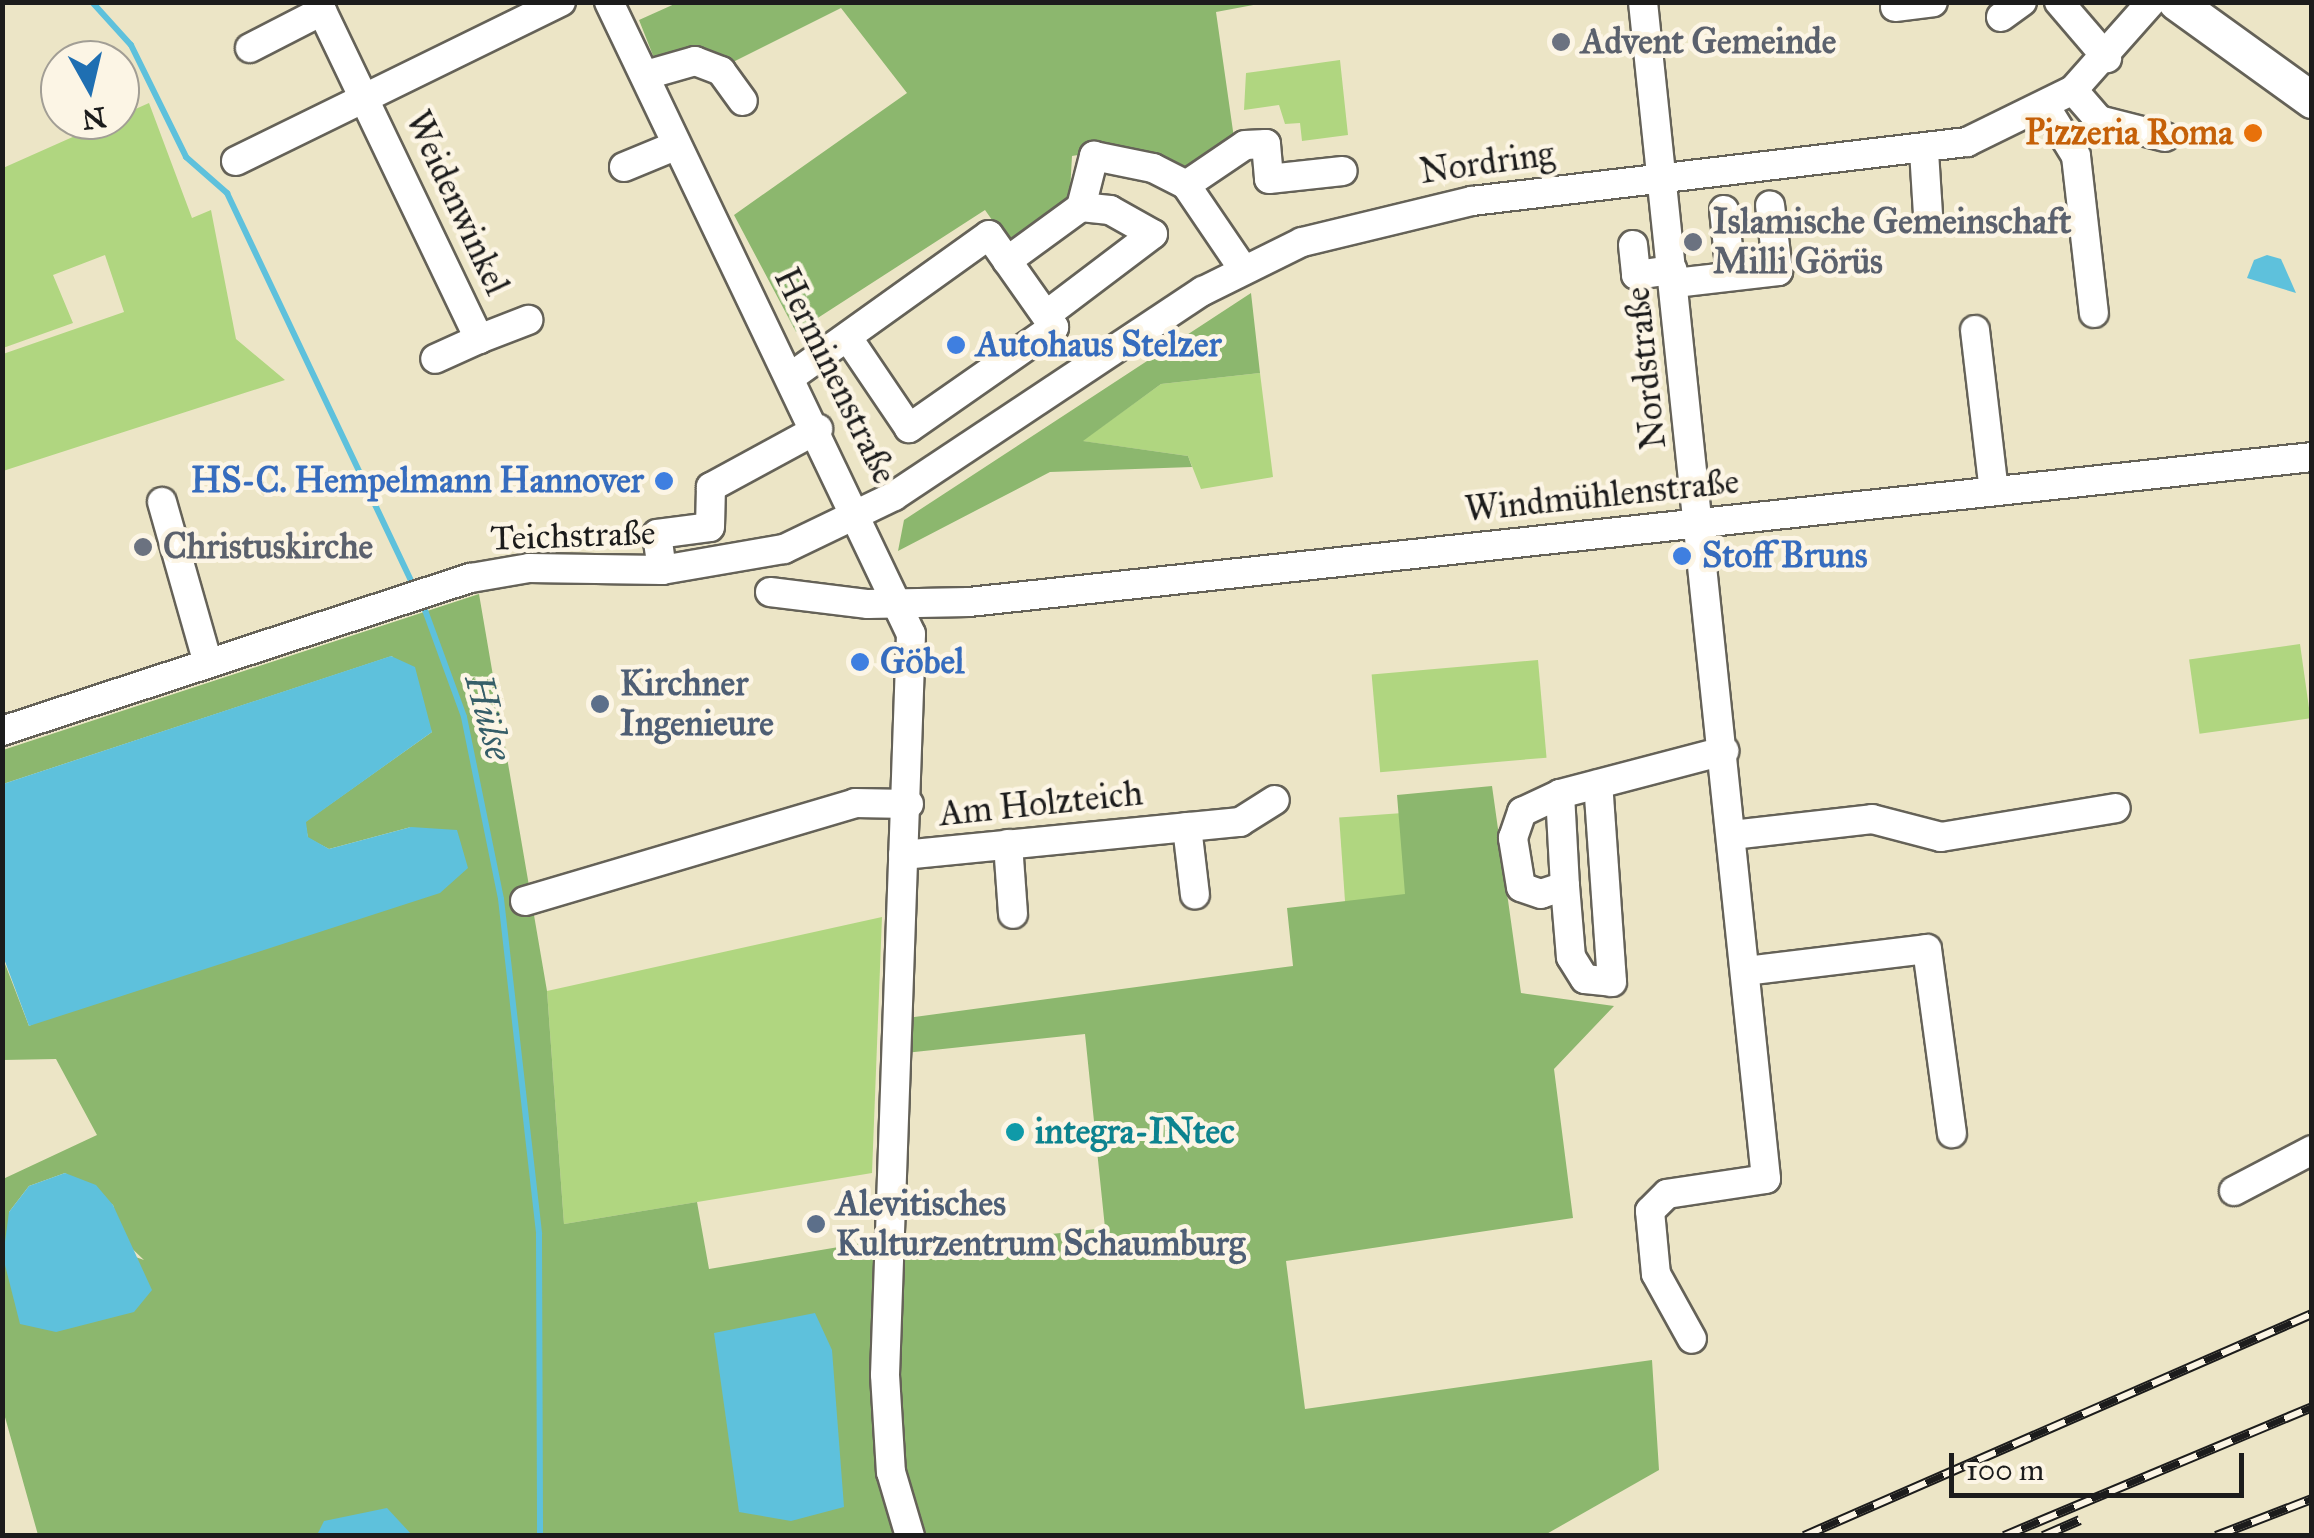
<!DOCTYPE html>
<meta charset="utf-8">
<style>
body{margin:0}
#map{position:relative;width:2314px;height:1538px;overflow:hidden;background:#ece5c6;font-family:"IM FELL Great Primer",serif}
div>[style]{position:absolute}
.green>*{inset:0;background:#b0d680;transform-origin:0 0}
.forest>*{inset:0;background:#8cb76e}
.water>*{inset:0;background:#5ec1dc}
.stream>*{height:6px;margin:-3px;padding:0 3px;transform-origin:3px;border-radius:3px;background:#5ec1dc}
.roads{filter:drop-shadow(2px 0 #656258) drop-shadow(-2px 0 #656258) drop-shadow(0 2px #656258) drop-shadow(0 -2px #656258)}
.minor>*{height:28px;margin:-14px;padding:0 14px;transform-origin:14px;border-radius:14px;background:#fff}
.major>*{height:35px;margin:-17.5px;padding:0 17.5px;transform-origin:17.5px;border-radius:17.5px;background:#fff}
.rail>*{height:10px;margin-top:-5px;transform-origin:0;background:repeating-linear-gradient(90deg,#fcf5e5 0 19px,#1c1c1c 0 38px);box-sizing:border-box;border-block:2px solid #1c1c1c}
.dots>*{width:28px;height:28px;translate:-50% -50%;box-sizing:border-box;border:5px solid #fcf5e5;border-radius:50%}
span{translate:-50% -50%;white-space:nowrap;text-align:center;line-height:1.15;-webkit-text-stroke:9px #fcf5e5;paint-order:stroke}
.worship-label{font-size:35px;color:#5b616d;font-weight:700}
.left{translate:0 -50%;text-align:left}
.food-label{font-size:35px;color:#c56008;font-weight:700}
.right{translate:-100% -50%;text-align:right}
.street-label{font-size:35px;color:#1c1c1c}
.shop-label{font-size:35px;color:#366cbe;font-weight:700}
.service-label{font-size:35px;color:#4e5e75;font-weight:700}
.culture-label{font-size:35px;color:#0d838f;font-weight:700}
.water-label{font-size:38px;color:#365e69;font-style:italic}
.frame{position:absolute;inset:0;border:5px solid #1c1c1c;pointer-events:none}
.north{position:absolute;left:40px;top:40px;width:100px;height:100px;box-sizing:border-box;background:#fcf5e5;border:2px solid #a29e95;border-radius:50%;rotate:172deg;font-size:28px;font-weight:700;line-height:40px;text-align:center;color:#1c1c1c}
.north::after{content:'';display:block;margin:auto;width:35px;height:45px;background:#1f6fb2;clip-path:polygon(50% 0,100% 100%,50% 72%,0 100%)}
.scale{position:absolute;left:1949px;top:1453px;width:295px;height:45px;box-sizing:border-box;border:5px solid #1c1c1c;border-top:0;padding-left:12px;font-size:30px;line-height:35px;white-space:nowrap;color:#1c1c1c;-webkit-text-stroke:8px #fcf5e5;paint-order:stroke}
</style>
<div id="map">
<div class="green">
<div style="clip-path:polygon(1340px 60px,1348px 135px,1302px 141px,1300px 123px,1285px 124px,1279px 105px,1244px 110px,1246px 73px)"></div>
<div style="clip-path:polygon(149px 103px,192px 218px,211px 210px,236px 339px,285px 380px,3px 471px,3px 354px,124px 312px,105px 255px,53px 275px,73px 323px,3px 348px,3px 168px)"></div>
<div style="clip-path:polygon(1260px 373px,1273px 477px,1201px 489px,1188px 456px,1082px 441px,1161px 384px)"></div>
<div style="left:2300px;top:644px;width:75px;height:112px;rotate:82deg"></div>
<div style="left:1538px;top:660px;width:98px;height:167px;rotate:85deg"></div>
<div style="left:1403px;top:813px;width:86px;height:64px;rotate:86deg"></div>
<div style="clip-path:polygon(882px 917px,872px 1173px,564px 1224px,547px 991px)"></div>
</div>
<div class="forest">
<div style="clip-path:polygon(679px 2px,1264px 3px,1216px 12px,1234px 138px,1178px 179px,1114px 149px,1072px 156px,1069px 210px,1014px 251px,985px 210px,796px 332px,734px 215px,907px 93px,841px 8px,731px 63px,656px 63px,639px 20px)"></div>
<div style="clip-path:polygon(1251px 293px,1260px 373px,1161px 384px,1083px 441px,1188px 456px,1192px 467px,1050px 472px,898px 551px,904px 520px)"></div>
<div style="clip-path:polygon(evenodd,479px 594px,547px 991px,564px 1224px,697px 1202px,709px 1269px,880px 1240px,881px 1253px,1105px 1228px,1085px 1034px,905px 1053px,907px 1018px,1293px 966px,1287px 908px,1405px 894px,1397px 795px,1492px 786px,1521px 993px,1614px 1006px,1554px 1069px,1573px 1218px,1286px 1261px,1305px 1409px,1652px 1360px,1659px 1470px,1543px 1536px,38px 1535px,3px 1410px,3px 1179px,97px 1135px,56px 1059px,3px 1060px,2px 956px,29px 1026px,411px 827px,329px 849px,308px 838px,305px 822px,432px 732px,392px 656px,3px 784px,3px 750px,479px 594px,65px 1173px,113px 1205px,124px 1241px,144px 1260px,9px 1212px,29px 1186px,65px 1173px)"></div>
</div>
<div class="water">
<div style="clip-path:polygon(2267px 255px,2281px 259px,2296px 293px,2247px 278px,2254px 260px)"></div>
<div style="clip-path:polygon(391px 656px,415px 667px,432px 732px,306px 822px,308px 837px,329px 849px,411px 827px,457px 830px,468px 868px,440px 893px,29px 1026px,3px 956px,3px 784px)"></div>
<div style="clip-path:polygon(65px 1173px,96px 1185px,113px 1205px,152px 1290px,134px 1312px,56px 1332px,20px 1324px,3px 1257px,9px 1212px,29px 1186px)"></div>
<div style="clip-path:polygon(815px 1313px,832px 1350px,844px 1507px,791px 1521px,739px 1512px,714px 1333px)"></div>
<div style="clip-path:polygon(387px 1508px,412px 1535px,317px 1535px,324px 1521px)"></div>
</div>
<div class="stream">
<div style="left:92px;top:2px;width:58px;rotate:47.8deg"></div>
<div style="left:131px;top:45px;width:125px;rotate:63.8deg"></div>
<div style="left:186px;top:157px;width:55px;rotate:41.3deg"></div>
<div style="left:227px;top:193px;width:435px;rotate:64.6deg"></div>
<div style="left:422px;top:602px;width:122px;rotate:69.9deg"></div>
<div style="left:464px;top:717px;width:186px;rotate:78.5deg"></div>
<div style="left:501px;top:899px;width:337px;rotate:83.5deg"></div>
<div style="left:539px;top:1234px;width:302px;rotate:89.8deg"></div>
</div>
<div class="roads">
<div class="minor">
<div style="left:609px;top:2px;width:700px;rotate:64.46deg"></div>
<div style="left:911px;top:634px;width:741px;rotate:92.01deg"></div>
<div style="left:885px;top:1375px;width:97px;rotate:86.5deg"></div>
<div style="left:891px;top:1472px;width:67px;rotate:73.5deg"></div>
<div style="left:1643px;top:2px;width:1183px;rotate:84.03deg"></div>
<div style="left:1766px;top:1179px;width:100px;rotate:171.4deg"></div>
<div style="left:1667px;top:1194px;width:24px;rotate:135deg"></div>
<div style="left:1650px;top:1211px;width:63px;rotate:84.6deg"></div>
<div style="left:1656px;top:1274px;width:74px;rotate:61deg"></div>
<div style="left:2059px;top:2px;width:74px;rotate:49.4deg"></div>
<div style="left:1895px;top:7px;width:38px;rotate:-7deg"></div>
<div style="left:2001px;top:17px;width:26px;rotate:-36deg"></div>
<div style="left:250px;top:48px;width:81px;rotate:-27.2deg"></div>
<div style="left:322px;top:11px;width:364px;rotate:64.4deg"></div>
<div style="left:479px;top:339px;width:48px;rotate:155.6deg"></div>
<div style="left:646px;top:75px;width:51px;rotate:-15.9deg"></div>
<div style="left:695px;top:61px;width:28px;rotate:21deg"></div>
<div style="left:721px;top:71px;width:37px;rotate:54deg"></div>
<div style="left:2073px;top:90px;width:40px;rotate:49deg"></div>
<div style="left:2099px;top:120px;width:68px;rotate:14.4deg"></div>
<div style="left:2047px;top:109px;width:55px;rotate:58.3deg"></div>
<div style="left:2076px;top:156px;width:158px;rotate:83.5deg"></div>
<div style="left:1924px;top:151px;width:63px;rotate:86.4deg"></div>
<div style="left:236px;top:161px;width:362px;rotate:-26.1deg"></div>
<div style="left:624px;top:167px;width:55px;rotate:-22.4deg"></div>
<div style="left:1186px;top:185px;width:71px;rotate:-34.1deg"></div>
<div style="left:1245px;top:145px;width:21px;rotate:-3deg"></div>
<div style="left:1266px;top:144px;width:35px;rotate:85deg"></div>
<div style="left:1269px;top:179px;width:74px;rotate:-6.2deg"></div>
<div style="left:1081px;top:207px;width:53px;rotate:-75.7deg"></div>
<div style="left:1094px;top:156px;width:60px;rotate:11.5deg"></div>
<div style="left:1153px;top:168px;width:37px;rotate:27deg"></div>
<div style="left:1186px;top:185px;width:102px;rotate:55.8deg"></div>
<div style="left:1724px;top:210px;width:66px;rotate:83.9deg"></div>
<div style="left:1633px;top:245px;width:30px;rotate:84deg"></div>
<div style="left:1636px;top:275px;width:37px;rotate:-8deg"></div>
<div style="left:1007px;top:261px;width:92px;rotate:-36.1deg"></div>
<div style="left:1081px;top:207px;width:29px;rotate:6deg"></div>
<div style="left:1110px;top:210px;width:49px;rotate:29.2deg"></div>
<div style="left:1153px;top:234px;width:134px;rotate:142.9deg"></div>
<div style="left:1675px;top:283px;width:104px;rotate:-6.6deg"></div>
<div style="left:1778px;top:271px;width:66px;rotate:-96.9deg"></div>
<div style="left:1975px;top:330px;width:162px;rotate:83.3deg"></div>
<div style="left:479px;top:339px;width:53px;rotate:-21.2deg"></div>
<div style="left:792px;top:376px;width:242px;rotate:-35.6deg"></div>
<div style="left:989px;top:235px;width:113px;rotate:54.8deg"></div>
<div style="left:1054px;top:327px;width:177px;rotate:145.1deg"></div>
<div style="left:909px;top:428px;width:109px;rotate:-124.1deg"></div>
<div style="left:162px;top:502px;width:167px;rotate:74.1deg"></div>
<div style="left:662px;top:570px;width:36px;rotate:-98deg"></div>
<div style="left:657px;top:534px;width:53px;rotate:-7.5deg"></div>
<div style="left:710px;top:527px;width:40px;rotate:-88.6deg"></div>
<div style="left:711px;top:487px;width:122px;rotate:-28.5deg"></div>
<div style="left:770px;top:592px;width:99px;rotate:7deg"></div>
<div style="left:868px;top:604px;width:101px;rotate:-1.1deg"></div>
<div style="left:969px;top:602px;width:1351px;rotate:-6.16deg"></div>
<div style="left:2px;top:731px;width:493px;rotate:-18.1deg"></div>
<div style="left:471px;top:578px;width:59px;rotate:-9.8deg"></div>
<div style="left:529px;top:568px;width:133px;rotate:0.9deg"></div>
<div style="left:662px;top:570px;width:124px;rotate:-9.8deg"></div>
<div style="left:784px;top:549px;width:122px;rotate:-25.7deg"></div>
<div style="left:894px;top:496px;width:371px;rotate:-33.6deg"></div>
<div style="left:1203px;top:291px;width:110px;rotate:-26.3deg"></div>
<div style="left:1302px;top:242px;width:175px;rotate:-13.6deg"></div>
<div style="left:1472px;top:201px;width:499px;rotate:-6.8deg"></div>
<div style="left:1967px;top:142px;width:118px;rotate:-26.1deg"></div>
<div style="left:2073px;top:90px;width:118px;rotate:-48.4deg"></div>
<div style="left:1560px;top:794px;width:92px;rotate:86.9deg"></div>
<div style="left:1565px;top:886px;width:25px;rotate:162deg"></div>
<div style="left:1541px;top:894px;width:21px;rotate:-161deg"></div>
<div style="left:1521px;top:887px;width:50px;rotate:-99.3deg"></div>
<div style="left:1513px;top:838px;width:28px;rotate:-71deg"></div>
<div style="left:1522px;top:812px;width:42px;rotate:-25.3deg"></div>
<div style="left:1560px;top:794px;width:170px;rotate:-14.7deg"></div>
<div style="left:1187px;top:827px;width:68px;rotate:83.3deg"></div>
<div style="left:1732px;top:835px;width:141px;rotate:-6.5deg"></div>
<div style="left:1872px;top:819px;width:71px;rotate:14.6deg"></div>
<div style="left:1941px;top:837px;width:177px;rotate:-9.4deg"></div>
<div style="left:1008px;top:844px;width:70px;rotate:85.9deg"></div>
<div style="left:903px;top:855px;width:339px;rotate:-5.6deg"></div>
<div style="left:1240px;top:822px;width:41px;rotate:-32.2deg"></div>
<div style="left:1565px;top:886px;width:71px;rotate:85.2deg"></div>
<div style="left:1571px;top:957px;width:26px;rotate:58deg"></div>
<div style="left:1585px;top:979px;width:27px;rotate:6deg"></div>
<div style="left:1612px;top:982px;width:198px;rotate:-94deg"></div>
<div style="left:525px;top:901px;width:344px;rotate:-16.5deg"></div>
<div style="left:855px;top:803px;width:54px;rotate:1.1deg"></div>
<div style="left:1746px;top:971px;width:182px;rotate:-6.9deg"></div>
<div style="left:1927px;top:949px;width:186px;rotate:82.3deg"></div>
<div style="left:2234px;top:1191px;width:88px;rotate:-27.7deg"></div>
</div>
<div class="major">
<div style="left:2176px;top:2px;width:168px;rotate:35.8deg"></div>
</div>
</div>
<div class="rail">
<div style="left:1804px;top:1536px;width:554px;rotate:-23.61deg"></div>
<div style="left:2004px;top:1536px;width:334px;rotate:-22.7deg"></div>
<div style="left:2043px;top:1536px;width:40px;rotate:-23.4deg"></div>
<div style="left:2216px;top:1536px;width:103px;rotate:-21.1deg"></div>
</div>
<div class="dots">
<div style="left:1561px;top:42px;background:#6b7280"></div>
<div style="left:2253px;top:133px;background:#e8710a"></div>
<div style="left:1693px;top:242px;background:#6b7280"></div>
<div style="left:956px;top:345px;background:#3f7fe0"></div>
<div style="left:664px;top:481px;background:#3f7fe0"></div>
<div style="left:143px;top:547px;background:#6b7280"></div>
<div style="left:1682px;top:556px;background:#3f7fe0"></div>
<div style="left:860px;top:662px;background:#3f7fe0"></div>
<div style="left:600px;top:704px;background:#5c6f8a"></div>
<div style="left:1015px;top:1132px;background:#0f9aa8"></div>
<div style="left:816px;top:1224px;background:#5c6f8a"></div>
</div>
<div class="worship-label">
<span class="left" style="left:1581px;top:42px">Advent Gemeinde</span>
<span class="left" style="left:1713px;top:242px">Islamische Gemeinschaft<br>Milli Görüs</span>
<span class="left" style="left:163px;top:547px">Christuskirche</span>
</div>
<div class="food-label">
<span class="right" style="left:2233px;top:133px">Pizzeria Roma</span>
</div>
<div class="street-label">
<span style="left:1487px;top:163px;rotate:-8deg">Nordring</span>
<span style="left:457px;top:203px;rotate:65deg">Weidenwinkel</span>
<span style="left:1646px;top:368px;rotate:-96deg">Nordstraße</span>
<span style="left:835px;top:376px;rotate:64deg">Herminenstraße</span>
<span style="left:1602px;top:496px;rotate:-6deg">Windmühlenstraße</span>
<span style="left:573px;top:536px;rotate:-2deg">Teichstraße</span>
<span style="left:1041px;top:804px;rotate:-6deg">Am Holzteich</span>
</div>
<div class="shop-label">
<span class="left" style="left:976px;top:345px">Autohaus Stelzer</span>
<span class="right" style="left:644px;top:481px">HS-C. Hempelmann Hannover</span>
<span class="left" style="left:1702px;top:556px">Stoff Bruns</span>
<span class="left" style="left:880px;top:662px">Göbel</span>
</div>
<div class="service-label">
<span class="left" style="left:620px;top:704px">Kirchner<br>Ingenieure</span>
<span class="left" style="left:836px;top:1224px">Alevitisches<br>Kulturzentrum Schaumburg</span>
</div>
<div class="culture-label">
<span class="left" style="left:1035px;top:1132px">integra-INtec</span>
</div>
<div class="water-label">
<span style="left:488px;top:717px;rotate:75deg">Hülse</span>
</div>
<div class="frame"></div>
<div class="north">N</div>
<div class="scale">100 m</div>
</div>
